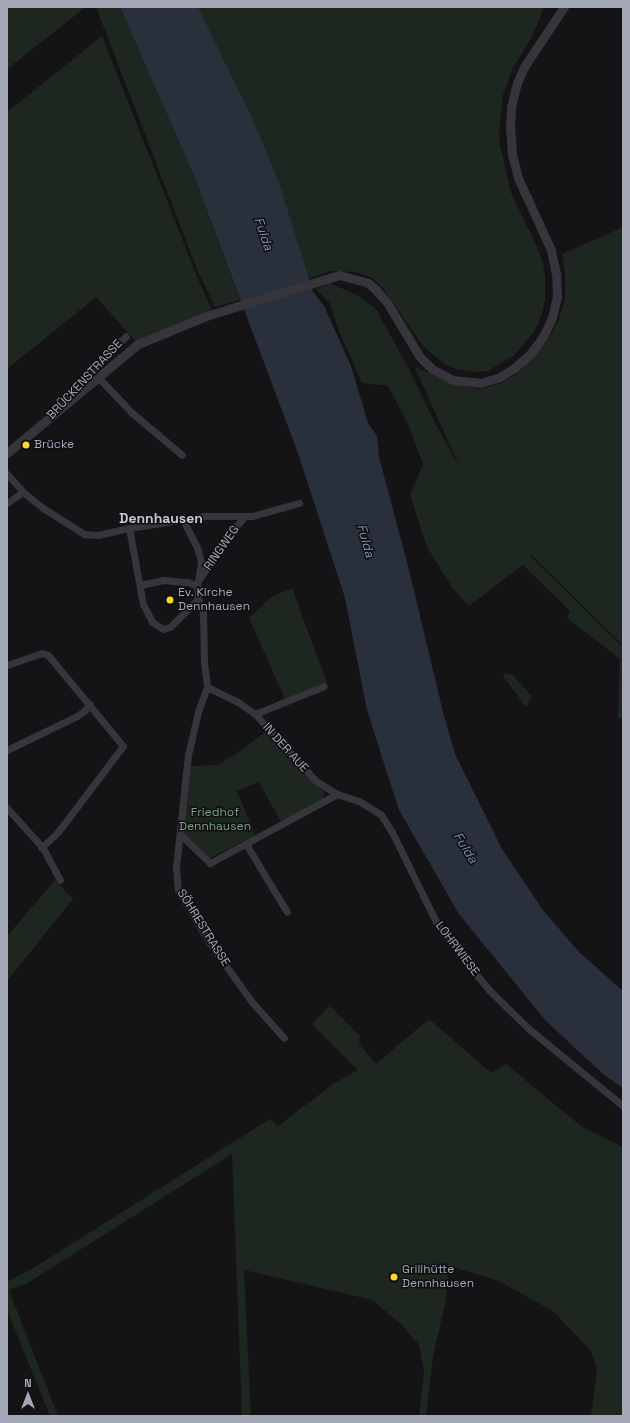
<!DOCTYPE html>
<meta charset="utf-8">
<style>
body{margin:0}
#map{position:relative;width:630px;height:1423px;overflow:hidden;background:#141416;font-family:"Space Grotesk",sans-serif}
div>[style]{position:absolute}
.green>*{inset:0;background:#1e2620}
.water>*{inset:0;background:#2a303b}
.minor>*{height:7px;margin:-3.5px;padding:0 3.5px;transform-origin:3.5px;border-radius:3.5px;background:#35353b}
.tertiary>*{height:9px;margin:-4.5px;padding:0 4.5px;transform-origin:4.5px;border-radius:4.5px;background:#35353b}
.dots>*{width:11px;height:11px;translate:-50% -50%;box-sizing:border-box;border:2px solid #0f0f11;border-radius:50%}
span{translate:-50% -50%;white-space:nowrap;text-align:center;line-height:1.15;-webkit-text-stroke:3px #0f0f11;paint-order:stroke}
.street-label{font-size:12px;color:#a5a8b7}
.poi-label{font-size:12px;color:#a5a8b7}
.left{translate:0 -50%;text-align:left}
.park-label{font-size:12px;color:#7ba384}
.water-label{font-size:13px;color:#7a8fb4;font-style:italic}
.quarter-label{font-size:14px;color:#c6c8d3;font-weight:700}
.frame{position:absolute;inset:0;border:8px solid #a5a8b7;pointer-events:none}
.north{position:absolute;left:8px;top:1375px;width:40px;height:40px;-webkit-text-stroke:3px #0f0f11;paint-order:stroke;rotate:0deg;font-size:11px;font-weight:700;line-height:16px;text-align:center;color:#a5a8b7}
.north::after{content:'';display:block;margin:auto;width:14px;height:18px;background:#a5a8b7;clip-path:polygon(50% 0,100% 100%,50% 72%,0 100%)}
</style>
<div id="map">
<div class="green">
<div style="clip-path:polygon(7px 7px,86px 7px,7px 69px)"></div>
<div style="clip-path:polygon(96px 7px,120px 7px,194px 176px,240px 300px,215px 307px,198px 272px)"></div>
<div style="clip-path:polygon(198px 7px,544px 7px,533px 35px,513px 68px,503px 95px,501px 112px,499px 132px,500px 145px,511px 193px,534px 240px,543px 263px,545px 276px,545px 300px,542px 314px,534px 332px,514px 355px,488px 371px,474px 372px,456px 369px,443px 363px,424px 347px,382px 287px,372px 278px,356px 272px,332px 271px,308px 278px,279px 182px,251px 115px)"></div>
<div style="clip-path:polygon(102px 36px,198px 279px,211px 308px,206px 316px,138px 344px,96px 297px,7px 369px,7px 112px)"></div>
<div style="clip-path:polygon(623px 227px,623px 645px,531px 555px,530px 556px,623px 647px,623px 718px,618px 719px,620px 659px,567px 618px,570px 611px,523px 565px,469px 606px,453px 589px,427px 547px,410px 495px,423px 464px,408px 424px,388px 386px,362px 383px,339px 331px,329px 302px,316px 289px,329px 283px,357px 295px,376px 309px,409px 369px,435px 423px,460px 467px,414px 366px,451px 384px,479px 389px,499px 384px,517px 374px,548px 340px,559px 319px,565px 298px,565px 273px,562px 254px)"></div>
<div style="clip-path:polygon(292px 588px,327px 683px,285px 699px,249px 618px,271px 597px)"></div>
<div style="clip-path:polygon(504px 673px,512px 675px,532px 696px,526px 707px,503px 676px)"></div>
<div style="clip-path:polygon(265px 732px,324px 792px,323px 799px,281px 822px,259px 782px,237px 791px,255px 835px,208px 859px,181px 834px,189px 766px,218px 765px,243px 749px)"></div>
<div style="clip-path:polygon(55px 880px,73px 899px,7px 981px,7px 936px)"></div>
<div style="clip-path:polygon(330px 1006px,360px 1036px,359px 1044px,376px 1064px,429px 1019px,491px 1073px,506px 1064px,582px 1127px,623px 1147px,623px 1416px,591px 1416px,597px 1370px,591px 1351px,553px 1311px,499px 1281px,449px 1266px,446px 1300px,433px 1356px,426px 1416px,419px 1416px,424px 1371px,419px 1345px,401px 1324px,372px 1300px,244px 1270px,251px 1416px,242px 1416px,232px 1154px,26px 1284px,9px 1290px,58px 1416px,50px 1416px,7px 1310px,7px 1282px,35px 1267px,270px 1119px,278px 1126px,333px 1084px,358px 1070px,312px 1024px)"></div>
</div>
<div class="water">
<div style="clip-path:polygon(120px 7px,198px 7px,251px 115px,279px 182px,313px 292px,324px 306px,351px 366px,368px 423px,377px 436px,379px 457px,409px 570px,443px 712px,455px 754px,502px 849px,543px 910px,579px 952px,623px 991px,623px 1088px,604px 1075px,546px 1021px,459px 914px,399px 810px,367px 710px,345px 598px,298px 453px,194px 176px)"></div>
</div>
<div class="minor">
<div style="left:98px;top:377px;width:50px;rotate:46.6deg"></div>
<div style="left:132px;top:413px;width:65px;rotate:40deg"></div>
<div style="left:63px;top:406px;width:9px;rotate:-77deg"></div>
<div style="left:65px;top:397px;width:86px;rotate:-45deg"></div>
<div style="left:7px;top:474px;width:24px;rotate:48deg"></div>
<div style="left:23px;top:492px;width:26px;rotate:39deg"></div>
<div style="left:43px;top:508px;width:49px;rotate:32.4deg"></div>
<div style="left:84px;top:534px;width:14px;rotate:4deg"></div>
<div style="left:98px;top:535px;width:32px;rotate:-13deg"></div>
<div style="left:129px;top:528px;width:77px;rotate:-9deg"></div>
<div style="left:205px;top:516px;width:47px"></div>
<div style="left:252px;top:516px;width:49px;rotate:-15.5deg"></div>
<div style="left:7px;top:503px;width:19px;rotate:-35deg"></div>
<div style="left:183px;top:520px;width:30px;rotate:63deg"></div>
<div style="left:197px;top:547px;width:16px;rotate:75deg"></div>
<div style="left:201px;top:562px;width:24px;rotate:99deg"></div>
<div style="left:197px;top:586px;width:13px;rotate:86deg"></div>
<div style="left:198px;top:599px;width:15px;rotate:70deg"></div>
<div style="left:203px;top:613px;width:49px;rotate:88.8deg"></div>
<div style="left:204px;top:662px;width:25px;rotate:83deg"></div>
<div style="left:207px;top:687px;width:27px;rotate:110deg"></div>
<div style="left:198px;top:712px;width:44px;rotate:103.1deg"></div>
<div style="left:188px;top:755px;width:114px;rotate:96.1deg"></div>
<div style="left:176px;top:868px;width:22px;rotate:85deg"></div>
<div style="left:178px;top:890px;width:61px;rotate:59.2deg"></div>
<div style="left:209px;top:942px;width:74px;rotate:54.4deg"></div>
<div style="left:252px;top:1002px;width:48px;rotate:48.4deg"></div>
<div style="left:129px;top:528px;width:77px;rotate:79.6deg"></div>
<div style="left:143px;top:604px;width:20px;rotate:63deg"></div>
<div style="left:152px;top:622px;width:13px;rotate:32deg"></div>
<div style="left:163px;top:629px;width:7px;rotate:-16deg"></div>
<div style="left:170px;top:627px;width:40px;rotate:-45deg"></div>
<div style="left:200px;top:578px;width:55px;rotate:-56deg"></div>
<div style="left:231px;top:532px;width:20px;rotate:-49deg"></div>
<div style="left:140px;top:585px;width:24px;rotate:-12deg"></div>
<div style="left:163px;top:580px;width:25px;rotate:5deg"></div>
<div style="left:188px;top:582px;width:10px;rotate:24deg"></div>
<div style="left:7px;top:665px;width:37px;rotate:-19deg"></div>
<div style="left:42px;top:653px;width:6px;rotate:18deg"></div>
<div style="left:48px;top:655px;width:118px;rotate:50.5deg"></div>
<div style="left:123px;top:746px;width:108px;rotate:127.1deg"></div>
<div style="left:58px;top:832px;width:23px;rotate:137deg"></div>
<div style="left:207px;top:687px;width:34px;rotate:26deg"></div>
<div style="left:238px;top:702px;width:21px;rotate:35deg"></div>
<div style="left:255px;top:714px;width:74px;rotate:-22.1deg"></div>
<div style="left:255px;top:714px;width:91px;rotate:47.7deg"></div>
<div style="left:316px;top:781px;width:25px;rotate:32deg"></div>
<div style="left:337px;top:794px;width:23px;rotate:18deg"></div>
<div style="left:359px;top:801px;width:26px;rotate:32deg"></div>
<div style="left:381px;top:815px;width:20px;rotate:57deg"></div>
<div style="left:392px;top:832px;width:100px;rotate:63.9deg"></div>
<div style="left:436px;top:922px;width:56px;rotate:52.9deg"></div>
<div style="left:470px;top:967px;width:30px;rotate:50deg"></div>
<div style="left:489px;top:990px;width:56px;rotate:44.3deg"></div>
<div style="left:529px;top:1029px;width:122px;rotate:39.3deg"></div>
<div style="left:7px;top:750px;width:78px;rotate:-25.9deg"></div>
<div style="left:77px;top:716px;width:9px;rotate:-36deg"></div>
<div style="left:84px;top:711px;width:9px;rotate:-49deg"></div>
<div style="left:7px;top:808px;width:54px;rotate:48deg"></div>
<div style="left:43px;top:848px;width:36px;rotate:62deg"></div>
<div style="left:180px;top:834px;width:42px;rotate:44deg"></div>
<div style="left:210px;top:863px;width:145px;rotate:-28.5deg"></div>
<div style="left:246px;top:844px;width:79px;rotate:58.9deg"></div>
</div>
<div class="tertiary">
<div style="left:7px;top:453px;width:170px;rotate:-39.8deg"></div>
<div style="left:138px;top:344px;width:74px;rotate:-22.4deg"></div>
<div style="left:206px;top:316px;width:139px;rotate:-17.1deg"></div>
<div style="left:339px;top:275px;width:30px;rotate:15deg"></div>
<div style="left:368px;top:283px;width:11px;rotate:41deg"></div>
<div style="left:376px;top:290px;width:18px;rotate:49deg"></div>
<div style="left:388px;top:304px;width:62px;rotate:58.9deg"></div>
<div style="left:420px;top:357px;width:17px;rotate:45deg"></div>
<div style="left:432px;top:369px;width:24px;rotate:28deg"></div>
<div style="left:453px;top:380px;width:27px;rotate:6deg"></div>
<div style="left:480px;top:383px;width:19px;rotate:-16deg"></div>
<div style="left:498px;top:378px;width:17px;rotate:-31deg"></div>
<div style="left:513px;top:369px;width:23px;rotate:-41deg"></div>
<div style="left:530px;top:354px;width:21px;rotate:-53deg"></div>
<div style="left:543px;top:337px;width:21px;rotate:-65deg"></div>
<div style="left:552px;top:318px;width:22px;rotate:-77deg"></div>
<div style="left:557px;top:297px;width:23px;rotate:-92deg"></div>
<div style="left:556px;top:274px;width:25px;rotate:-102deg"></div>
<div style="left:551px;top:250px;width:79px;rotate:-114.6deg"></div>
<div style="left:518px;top:178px;width:25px;rotate:-104deg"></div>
<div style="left:512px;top:154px;width:26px;rotate:-94deg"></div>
<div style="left:510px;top:128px;width:21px;rotate:-87deg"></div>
<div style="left:511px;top:107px;width:25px;rotate:-76deg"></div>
<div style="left:517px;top:83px;width:17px;rotate:-66deg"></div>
<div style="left:524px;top:67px;width:72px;rotate:-56.3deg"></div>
</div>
<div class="dots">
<div style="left:26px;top:445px;background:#fcd727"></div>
<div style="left:170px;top:600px;background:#fcd727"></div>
<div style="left:394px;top:1277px;background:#fcd727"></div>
</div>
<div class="street-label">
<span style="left:85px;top:380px;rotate:-47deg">BRÜCKENSTRASSE</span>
<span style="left:222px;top:548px;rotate:-55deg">RINGWEG</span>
<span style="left:285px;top:748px;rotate:48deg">IN DER AUE</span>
<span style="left:203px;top:928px;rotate:58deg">SÖHRESTRASSE</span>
<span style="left:457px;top:949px;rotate:53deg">LOHRWIESE</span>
</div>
<div class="poi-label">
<span class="left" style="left:34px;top:445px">Brücke</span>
<span class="left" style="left:178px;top:600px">Ev. Kirche<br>Dennhausen</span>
<span class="left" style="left:402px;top:1277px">Grillhütte<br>Dennhausen</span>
</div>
<div class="park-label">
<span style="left:215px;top:820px">Friedhof<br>Dennhausen</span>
</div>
<div class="water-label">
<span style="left:263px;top:234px;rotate:71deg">Fulda</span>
<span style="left:365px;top:541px;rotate:74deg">Fulda</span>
<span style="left:465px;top:848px;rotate:58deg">Fulda</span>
</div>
<div class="quarter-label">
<span style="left:161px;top:518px">Dennhausen</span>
</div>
<div class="frame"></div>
<div class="north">N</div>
</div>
